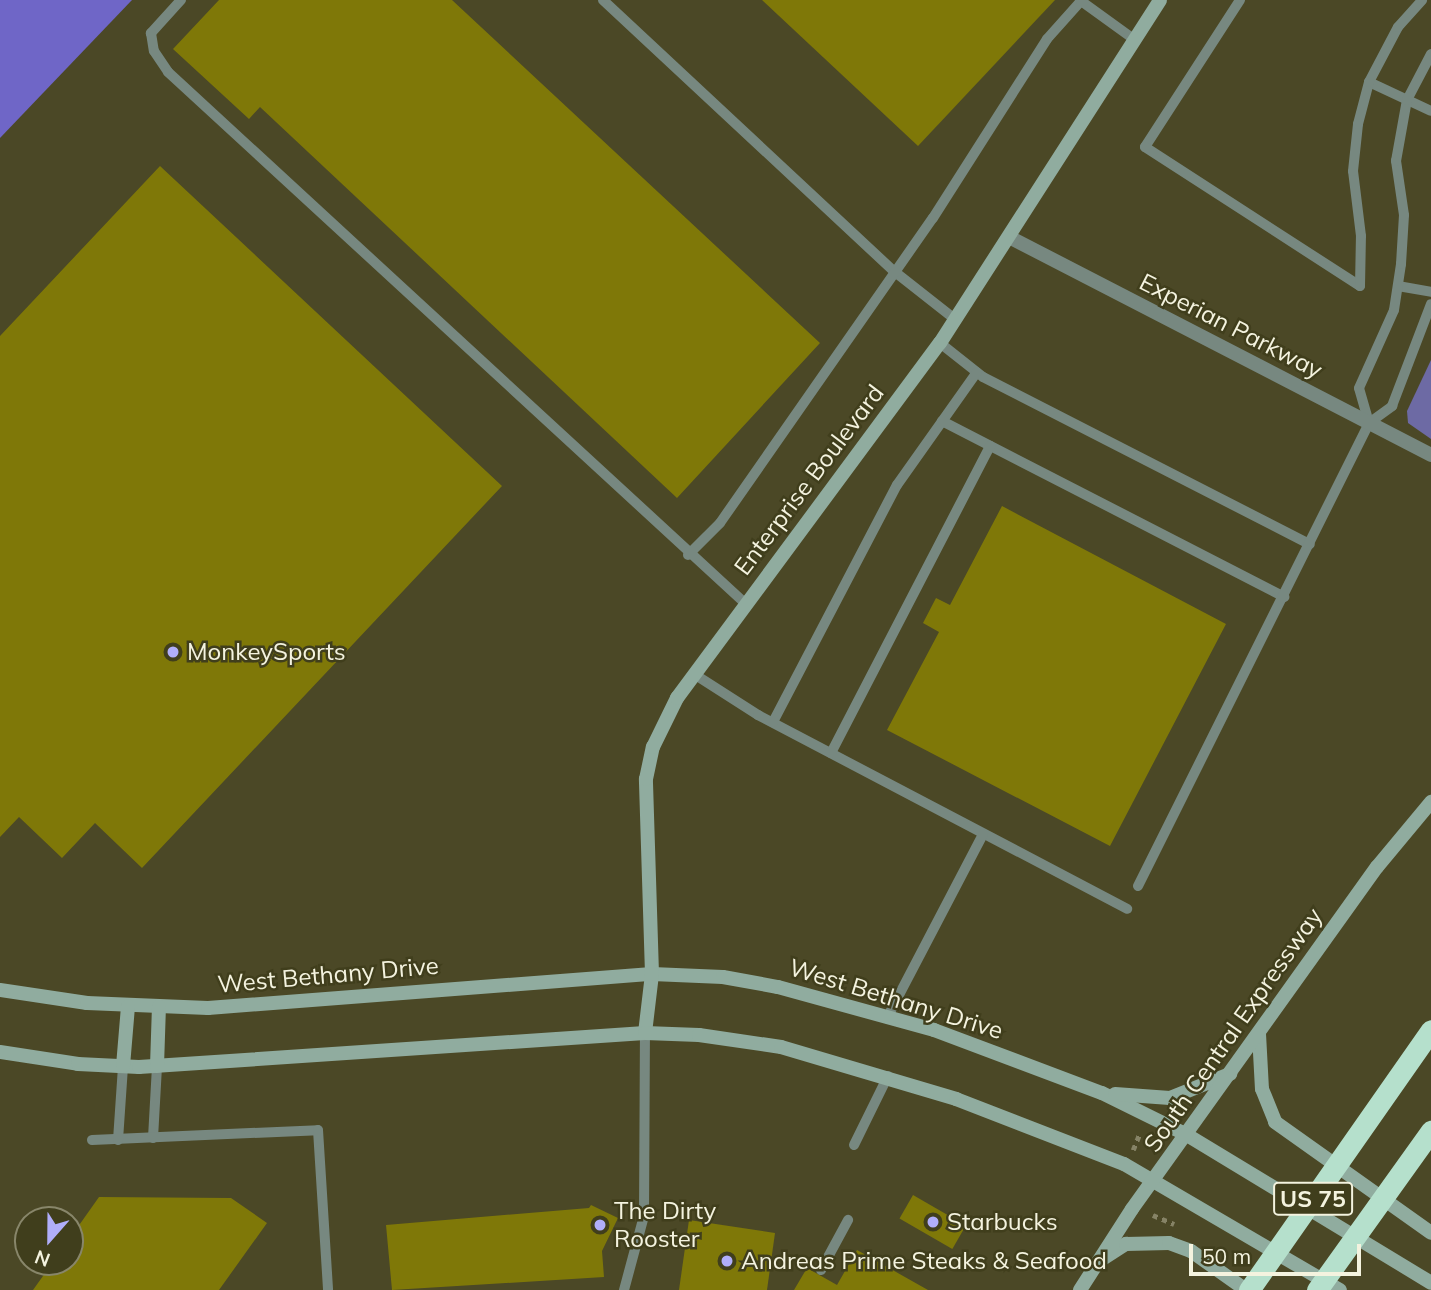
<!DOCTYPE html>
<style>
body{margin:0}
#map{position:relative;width:1431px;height:1290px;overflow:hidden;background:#4b4826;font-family:Mulish,sans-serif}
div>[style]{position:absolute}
.green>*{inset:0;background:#6d6aa4}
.forest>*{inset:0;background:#6f66c7}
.building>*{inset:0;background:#7f7808;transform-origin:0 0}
.path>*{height:4.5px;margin-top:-2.25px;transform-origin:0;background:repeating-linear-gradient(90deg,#868366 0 5px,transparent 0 10px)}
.lane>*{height:10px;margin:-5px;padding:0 5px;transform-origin:5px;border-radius:5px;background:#778880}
.street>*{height:14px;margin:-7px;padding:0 7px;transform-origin:7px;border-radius:7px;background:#778880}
.secondary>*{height:14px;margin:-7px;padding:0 7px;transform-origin:7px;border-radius:7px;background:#90ac9f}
.highway>*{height:21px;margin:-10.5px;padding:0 10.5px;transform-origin:10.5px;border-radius:10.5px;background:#b5e0cc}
.dots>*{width:19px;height:19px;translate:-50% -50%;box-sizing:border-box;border:4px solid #403e1c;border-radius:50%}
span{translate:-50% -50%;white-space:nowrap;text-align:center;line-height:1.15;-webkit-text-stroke:5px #403e1c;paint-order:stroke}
.shield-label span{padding:2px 5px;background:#403e1c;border:2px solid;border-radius:5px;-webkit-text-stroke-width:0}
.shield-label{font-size:23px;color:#f4f3df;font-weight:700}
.street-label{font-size:24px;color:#f4f3df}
.poi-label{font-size:24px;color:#f4f3df}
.left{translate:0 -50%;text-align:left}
.north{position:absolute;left:14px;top:1206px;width:70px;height:70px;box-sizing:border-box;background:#403e1c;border:2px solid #88866a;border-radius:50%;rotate:201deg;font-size:19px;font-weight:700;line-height:28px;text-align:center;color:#f4f3df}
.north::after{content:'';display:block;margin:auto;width:24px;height:32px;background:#b0aefa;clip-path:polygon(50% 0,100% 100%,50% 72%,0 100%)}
.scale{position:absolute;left:1189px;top:1244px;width:172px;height:32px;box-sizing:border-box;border:4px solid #f4f3df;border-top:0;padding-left:9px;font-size:21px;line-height:24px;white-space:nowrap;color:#f4f3df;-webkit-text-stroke:5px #403e1c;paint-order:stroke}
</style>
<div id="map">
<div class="green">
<div style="clip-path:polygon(1431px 360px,1431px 439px,1408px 423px,1407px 411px)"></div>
</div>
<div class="forest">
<div style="clip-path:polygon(0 0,132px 0,0 138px)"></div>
</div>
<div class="building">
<div style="clip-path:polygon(219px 0,452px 0,820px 343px,677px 498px,260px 107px,249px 119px,173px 49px)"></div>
<div style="clip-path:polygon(762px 0,1055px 0,918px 146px)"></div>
<div style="clip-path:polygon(160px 166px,502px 486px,142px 868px,95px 823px,62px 858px,19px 817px,0 837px,0 336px)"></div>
<div style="clip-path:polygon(1002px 506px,1226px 624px,1110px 846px,887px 730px,939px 632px,923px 623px,936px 598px,950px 605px)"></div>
<div style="left:913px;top:1195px;width:61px;height:27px;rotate:30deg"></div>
<div style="clip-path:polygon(99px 1197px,231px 1198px,267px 1223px,219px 1290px,33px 1290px,53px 1262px,70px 1262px,70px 1238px)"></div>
<div style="clip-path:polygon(591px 1205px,618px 1218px,602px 1251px,604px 1277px,392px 1290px,386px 1225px,589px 1208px)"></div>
<div style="clip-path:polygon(689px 1220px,775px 1233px,767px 1290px,679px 1290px)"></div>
<div style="clip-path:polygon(857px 1250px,928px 1290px,794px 1290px,807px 1268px,837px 1285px)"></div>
</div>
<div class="path">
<div style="left:1133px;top:1150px;width:16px;rotate:-68deg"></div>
<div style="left:1153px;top:1215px;width:23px;rotate:23deg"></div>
</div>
<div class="lane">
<div style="left:181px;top:0;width:45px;rotate:132.3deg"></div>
<div style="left:151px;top:33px;width:18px;rotate:81deg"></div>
<div style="left:154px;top:51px;width:25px;rotate:56deg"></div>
<div style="left:168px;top:72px;width:786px;rotate:42.63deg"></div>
<div style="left:603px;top:0;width:399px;rotate:43deg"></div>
<div style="left:895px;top:272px;width:78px;rotate:38.2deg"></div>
<div style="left:1240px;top:0;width:175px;rotate:122.9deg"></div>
<div style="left:1145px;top:147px;width:256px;rotate:32.9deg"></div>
<div style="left:1369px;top:82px;width:68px;rotate:25.1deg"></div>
<div style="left:1360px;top:286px;width:50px;rotate:-88.9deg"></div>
<div style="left:1361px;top:236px;width:65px;rotate:-97deg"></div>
<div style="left:1353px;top:171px;width:47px;rotate:-83.9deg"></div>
<div style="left:1358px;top:124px;width:43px;rotate:-75.3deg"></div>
<div style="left:1369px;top:82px;width:62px;rotate:-62.2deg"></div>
<div style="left:1398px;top:27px;width:36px;rotate:-48deg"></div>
<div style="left:1398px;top:286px;width:34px;rotate:10deg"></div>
<div style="left:940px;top:343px;width:55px;rotate:38.3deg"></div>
<div style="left:983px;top:377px;width:367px;rotate:27.1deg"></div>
<div style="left:942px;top:421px;width:385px;rotate:27.2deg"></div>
<div style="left:1369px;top:423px;width:36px;rotate:-106deg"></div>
<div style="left:1359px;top:388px;width:85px;rotate:-65.8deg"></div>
<div style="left:1394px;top:310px;width:47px;rotate:-81.3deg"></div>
<div style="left:1401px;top:264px;width:49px;rotate:-86.5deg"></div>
<div style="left:1404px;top:215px;width:55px;rotate:-98.4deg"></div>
<div style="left:1396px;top:161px;width:62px;rotate:-79.8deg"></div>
<div style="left:1407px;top:100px;width:52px;rotate:-62.4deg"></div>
<div style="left:688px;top:555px;width:45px;rotate:-45deg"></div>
<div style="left:720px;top:523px;width:372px;rotate:-55.1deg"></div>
<div style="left:933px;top:218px;width:212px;rotate:-57.5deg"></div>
<div style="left:1047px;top:39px;width:51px;rotate:-48.2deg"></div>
<div style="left:1081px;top:1px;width:67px;rotate:35.8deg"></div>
<div style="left:694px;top:674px;width:76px;rotate:32.6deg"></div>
<div style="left:758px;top:715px;width:417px;rotate:27.7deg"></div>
<div style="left:773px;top:722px;width:267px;rotate:-62.4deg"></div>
<div style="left:897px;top:485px;width:138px;rotate:-54.7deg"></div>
<div style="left:831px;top:753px;width:346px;rotate:-62.6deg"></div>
<div style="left:1138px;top:886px;width:517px;rotate:-63.48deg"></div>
<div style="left:1369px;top:423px;width:29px;rotate:-36deg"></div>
<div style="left:1392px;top:406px;width:109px;rotate:-69.1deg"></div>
<div style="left:888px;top:1016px;width:205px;rotate:-62.4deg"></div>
<div style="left:153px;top:1138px;width:72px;rotate:-86.8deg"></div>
<div style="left:92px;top:1140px;width:226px;rotate:-2.5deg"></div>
<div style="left:318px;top:1130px;width:160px;rotate:86.4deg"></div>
<div style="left:118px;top:1140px;width:74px;rotate:-86.1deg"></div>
<div style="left:854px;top:1145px;width:77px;rotate:-63.8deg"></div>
<div style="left:821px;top:1270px;width:57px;rotate:-61.6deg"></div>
<div style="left:624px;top:1290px;width:77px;rotate:-74.9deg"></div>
<div style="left:644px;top:1216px;width:183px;rotate:-89.7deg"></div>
</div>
<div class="street">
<div style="left:1011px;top:238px;width:473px;rotate:27.3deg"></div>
</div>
<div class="secondary">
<div style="left:0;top:990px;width:88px;rotate:8.5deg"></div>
<div style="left:87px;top:1003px;width:121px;rotate:2.4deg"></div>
<div style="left:208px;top:1008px;width:445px;rotate:-4.4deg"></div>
<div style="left:652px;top:974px;width:71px;rotate:2.4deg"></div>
<div style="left:723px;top:977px;width:56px;rotate:10.3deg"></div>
<div style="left:778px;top:987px;width:162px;rotate:15.4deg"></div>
<div style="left:934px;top:1030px;width:179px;rotate:20.6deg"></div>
<div style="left:1102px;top:1093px;width:95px;rotate:26.3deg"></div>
<div style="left:1187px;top:1135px;width:285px;rotate:31.2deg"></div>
<div style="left:645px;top:1033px;width:59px;rotate:-83.2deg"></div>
<div style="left:652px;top:974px;width:195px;rotate:-91.8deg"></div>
<div style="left:646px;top:779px;width:33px;rotate:-78deg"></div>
<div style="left:653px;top:747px;width:55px;rotate:-63.9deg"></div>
<div style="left:677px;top:698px;width:442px;rotate:-53.5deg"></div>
<div style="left:940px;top:343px;width:407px;rotate:-57.3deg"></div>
<div style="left:1259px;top:1034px;width:55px;rotate:86.9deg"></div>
<div style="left:1262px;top:1089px;width:35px;rotate:68deg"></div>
<div style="left:1275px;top:1122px;width:191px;rotate:35.4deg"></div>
<div style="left:0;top:1052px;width:79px;rotate:8.7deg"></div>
<div style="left:78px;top:1064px;width:61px;rotate:2.8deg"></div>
<div style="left:139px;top:1067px;width:507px;rotate:-3.84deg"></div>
<div style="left:645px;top:1033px;width:54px;rotate:2.1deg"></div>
<div style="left:699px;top:1035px;width:83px;rotate:8.3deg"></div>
<div style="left:781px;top:1047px;width:183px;rotate:16.5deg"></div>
<div style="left:956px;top:1099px;width:180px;rotate:21.2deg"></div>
<div style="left:1124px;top:1164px;width:250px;rotate:30.3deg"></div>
<div style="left:123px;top:1066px;width:60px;rotate:-85.2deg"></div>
<div style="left:157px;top:1066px;width:59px;rotate:-88.1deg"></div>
<div style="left:1115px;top:1094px;width:55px;rotate:4.2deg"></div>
<div style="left:1170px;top:1098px;width:65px;rotate:-21.8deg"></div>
<div style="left:1101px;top:1260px;width:30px;rotate:-33deg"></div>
<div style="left:1126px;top:1244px;width:43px;rotate:-1.3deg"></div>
<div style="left:1169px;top:1243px;width:23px;rotate:20deg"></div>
<div style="left:1191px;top:1251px;width:67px;rotate:35.3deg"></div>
<div style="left:1080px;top:1290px;width:96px;rotate:-57.3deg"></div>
<div style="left:1132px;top:1209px;width:421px;rotate:-54.4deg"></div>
<div style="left:1377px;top:867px;width:85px;rotate:-50.3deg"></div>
</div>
<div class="highway">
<div style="left:1249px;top:1290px;width:317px;rotate:-55deg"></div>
<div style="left:1317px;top:1290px;width:196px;rotate:-54.4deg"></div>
</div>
<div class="dots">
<div style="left:173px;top:652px;background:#b0aefa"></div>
<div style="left:933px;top:1222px;background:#b0aefa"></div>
<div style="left:600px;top:1225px;background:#b0aefa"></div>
<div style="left:727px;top:1261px;background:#b0aefa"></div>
</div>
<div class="shield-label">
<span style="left:1313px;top:1199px">US 75</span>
</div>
<div class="street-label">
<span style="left:1231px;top:326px;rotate:27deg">Experian Parkway</span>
<span style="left:809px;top:480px;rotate:-53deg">Enterprise Boulevard</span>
<span style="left:328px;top:975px;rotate:-5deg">West Bethany Drive</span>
<span style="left:896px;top:999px;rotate:17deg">West Bethany Drive</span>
<span style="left:1233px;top:1030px;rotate:-55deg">South Central Expressway</span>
</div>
<div class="poi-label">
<span class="left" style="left:187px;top:652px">MonkeySports</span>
<span class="left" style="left:614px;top:1225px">The Dirty<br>Rooster</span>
<span class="left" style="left:947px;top:1222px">Starbucks</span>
<span class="left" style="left:741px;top:1261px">Andreas Prime Steaks &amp; Seafood</span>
</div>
<div class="north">N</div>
<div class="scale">50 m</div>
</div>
